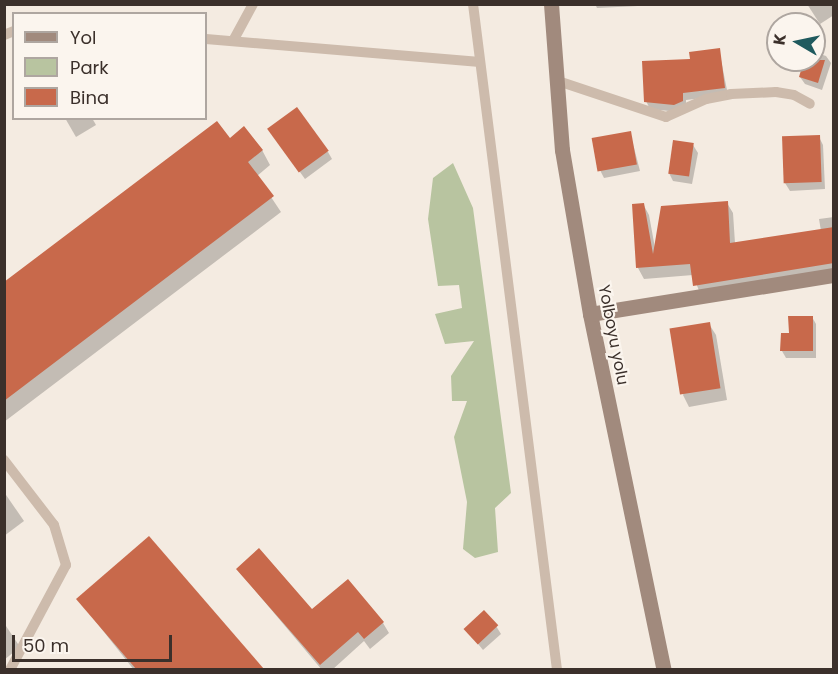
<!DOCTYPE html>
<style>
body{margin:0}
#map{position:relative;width:838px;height:674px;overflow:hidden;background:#f4ebe1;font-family:Poppins,sans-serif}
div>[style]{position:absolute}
.green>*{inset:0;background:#b8c4a0}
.shadow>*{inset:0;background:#0003}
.building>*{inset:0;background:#c8694b;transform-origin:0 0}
.lane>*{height:10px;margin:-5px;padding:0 5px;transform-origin:5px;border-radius:5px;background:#cdbbac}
.secondary>*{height:15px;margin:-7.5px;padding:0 7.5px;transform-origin:7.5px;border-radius:7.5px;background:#a18a7d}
span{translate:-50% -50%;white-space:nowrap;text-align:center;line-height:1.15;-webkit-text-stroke:4.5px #fbf5ee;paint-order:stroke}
.street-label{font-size:16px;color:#3b302b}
.frame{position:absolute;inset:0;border:6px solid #3b302b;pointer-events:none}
.legend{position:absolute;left:12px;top:12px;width:195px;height:108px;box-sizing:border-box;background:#fbf5ee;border:2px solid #aea6a0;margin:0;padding:8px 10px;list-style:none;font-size:18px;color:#3b302b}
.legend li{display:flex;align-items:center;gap:12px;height:30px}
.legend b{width:30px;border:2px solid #aea6a0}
.north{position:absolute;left:766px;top:12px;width:60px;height:60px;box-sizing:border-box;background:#fbf5ee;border:2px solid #aea6a0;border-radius:50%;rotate:279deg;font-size:16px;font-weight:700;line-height:24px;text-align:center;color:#3b302b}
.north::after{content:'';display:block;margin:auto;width:21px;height:27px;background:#1f5a5e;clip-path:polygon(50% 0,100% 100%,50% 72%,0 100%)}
.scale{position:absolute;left:12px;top:635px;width:160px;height:27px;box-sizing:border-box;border:3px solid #3b302b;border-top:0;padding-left:8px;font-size:18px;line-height:21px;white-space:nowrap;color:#3b302b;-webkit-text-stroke:4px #fbf5ee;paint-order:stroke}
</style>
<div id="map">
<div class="green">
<div style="clip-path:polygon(453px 163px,473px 208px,511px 493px,495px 508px,498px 552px,475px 558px,463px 549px,467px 502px,454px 437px,467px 401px,452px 401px,451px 376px,474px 341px,445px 344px,435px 314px,462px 308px,459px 285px,438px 286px,428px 219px,433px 178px)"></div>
</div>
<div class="shadow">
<div style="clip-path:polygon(595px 4px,638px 4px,638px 6px,597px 8px)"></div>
<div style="clip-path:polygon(807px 4px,834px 4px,834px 15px,820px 24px)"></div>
<div style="clip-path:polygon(719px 50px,728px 95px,686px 100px,686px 109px,679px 112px,650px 109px,646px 101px,691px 61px)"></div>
<div style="clip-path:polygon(814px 52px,826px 56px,831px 63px,822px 90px,805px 84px,800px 77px,806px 60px,814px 60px)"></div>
<div style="clip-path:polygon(65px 118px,92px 118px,96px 125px,76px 137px)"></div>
<div style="clip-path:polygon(630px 132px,640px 171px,604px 178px,600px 170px)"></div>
<div style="clip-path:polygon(274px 136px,328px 152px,332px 159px,305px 179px)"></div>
<div style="clip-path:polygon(819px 137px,823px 145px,825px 189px,790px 191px,785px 183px,783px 139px)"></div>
<div style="clip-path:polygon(229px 140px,262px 150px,270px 165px,257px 176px,281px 212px,4px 422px,4px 284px)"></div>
<div style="clip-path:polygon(693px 145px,698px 153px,692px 184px,673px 181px,669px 173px)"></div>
<div style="clip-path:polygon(727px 203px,733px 213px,735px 243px,821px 231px,819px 219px,834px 217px,834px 275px,701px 296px,693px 275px,644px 279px,638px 268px,643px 204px,649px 215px,655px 248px)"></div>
<div style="clip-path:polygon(812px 317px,816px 324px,816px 358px,786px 358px,782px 351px,790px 335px)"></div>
<div style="clip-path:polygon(709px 324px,716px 335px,727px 400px,689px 407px,683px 395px)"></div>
<div style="clip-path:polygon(4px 492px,24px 521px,4px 536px)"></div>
<div style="clip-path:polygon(149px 538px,262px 670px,134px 670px,78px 599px)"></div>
<div style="clip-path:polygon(237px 569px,312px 611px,383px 623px,389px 633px,370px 649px,364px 641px,332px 670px,322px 670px)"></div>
<div style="clip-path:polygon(4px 623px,20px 647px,4px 660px)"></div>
<div style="clip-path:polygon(496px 626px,501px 634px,483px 650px,466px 629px)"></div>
</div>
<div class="building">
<div style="clip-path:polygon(720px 48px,725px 88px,683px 93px,683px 101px,674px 105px,644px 102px,642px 61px,690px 59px,689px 52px)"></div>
<div style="clip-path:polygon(804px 60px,825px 60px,818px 83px,799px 77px)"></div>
<div style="left:297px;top:107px;width:54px;height:37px;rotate:54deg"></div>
<div style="clip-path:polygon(217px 121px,230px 138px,244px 126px,263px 150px,248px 162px,274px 196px,4px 401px,4px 282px)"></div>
<div style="left:631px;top:131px;width:34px;height:40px;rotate:80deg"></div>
<div style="left:820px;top:135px;width:47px;height:38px;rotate:88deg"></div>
<div style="left:673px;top:140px;width:21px;height:34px;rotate:8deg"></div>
<div style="clip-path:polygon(728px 201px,730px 243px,834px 227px,834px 263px,693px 286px,690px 264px,636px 268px,632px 204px,644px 203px,653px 254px,661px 206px)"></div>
<div style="clip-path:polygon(788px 316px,813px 316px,813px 351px,780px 351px,781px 333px,789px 333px)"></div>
<div style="left:710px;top:322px;width:67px;height:41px;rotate:81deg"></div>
<div style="clip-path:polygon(149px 536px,264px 669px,136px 669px,76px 599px)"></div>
<div style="clip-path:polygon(259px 548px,312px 609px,348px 579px,384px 622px,364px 639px,358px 632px,320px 665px,236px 569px)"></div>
<div style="left:484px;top:610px;width:21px;height:28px;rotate:47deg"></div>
</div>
<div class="lane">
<div style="left:473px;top:4px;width:671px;rotate:82.81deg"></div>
<div style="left:4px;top:35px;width:11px;rotate:-22deg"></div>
<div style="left:206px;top:39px;width:275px;rotate:4.8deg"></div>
<div style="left:233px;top:41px;width:42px;rotate:-61.6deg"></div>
<div style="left:555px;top:80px;width:117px;rotate:18.4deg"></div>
<div style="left:666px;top:117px;width:44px;rotate:-24.2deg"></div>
<div style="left:706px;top:99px;width:25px;rotate:-11deg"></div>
<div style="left:731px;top:94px;width:45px;rotate:-2.5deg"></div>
<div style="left:776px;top:92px;width:18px;rotate:9deg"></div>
<div style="left:794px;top:95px;width:18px;rotate:29deg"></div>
<div style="left:4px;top:460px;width:82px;rotate:52.4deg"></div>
<div style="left:54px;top:525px;width:42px;rotate:73.3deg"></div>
<div style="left:66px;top:565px;width:119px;rotate:118.1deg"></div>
</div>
<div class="secondary">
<div style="left:551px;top:4px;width:146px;rotate:85.7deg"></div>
<div style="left:562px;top:150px;width:166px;rotate:80.3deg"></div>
<div style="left:590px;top:314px;width:364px;rotate:78.3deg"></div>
<div style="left:590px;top:314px;width:247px;rotate:-9.1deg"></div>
</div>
<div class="street-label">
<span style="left:613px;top:335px;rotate:79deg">Yolboyu yolu</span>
</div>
<div class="frame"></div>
<ul class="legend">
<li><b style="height:8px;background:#a18a7d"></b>Yol</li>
<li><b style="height:16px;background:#b8c4a0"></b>Park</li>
<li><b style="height:16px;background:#c8694b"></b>Bina</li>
</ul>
<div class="north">K</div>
<div class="scale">50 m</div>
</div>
